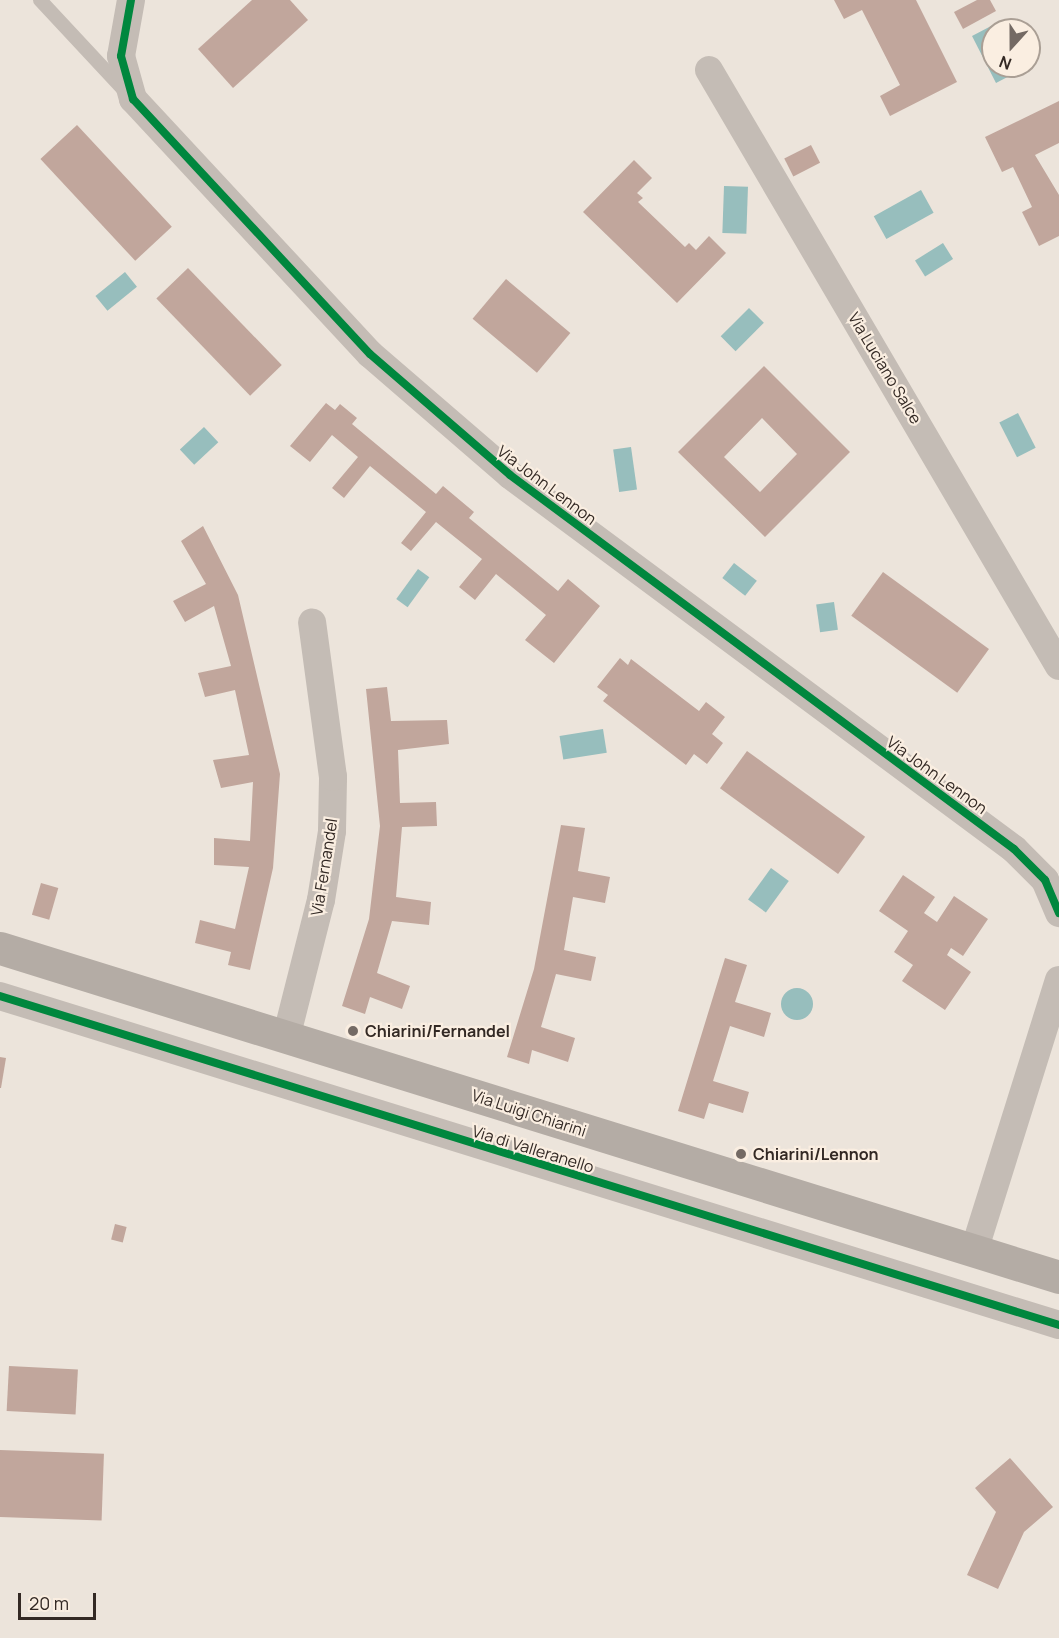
<!DOCTYPE html>
<style>
body{margin:0}
#map{position:relative;width:1059px;height:1638px;overflow:hidden;background:#ece4db;font-family:Manrope,sans-serif}
div>[style]{position:absolute}
.water>*{inset:0;background:#97bebd;transform-origin:0 0}
.round{border-radius:50%}
.building>*{inset:0;background:#c1a69c;transform-origin:0 0}
.lane>*{height:14px;margin:-7px;padding:0 7px;transform-origin:7px;border-radius:7px;background:#c4bcb5}
.street>*{height:28px;margin:-14px;padding:0 14px;transform-origin:14px;border-radius:14px;background:#c4bcb5}
.secondary>*{height:33px;margin:-16.5px;padding:0 16.5px;transform-origin:16.5px;border-radius:16.5px;background:#b4aca5}
.cycleway>*{height:8px;margin:-4px;padding:0 4px;transform-origin:4px;border-radius:4px;background:#00873e}
.dots>*{width:16px;height:16px;translate:-50% -50%;box-sizing:border-box;border:3px solid #faeee1;border-radius:50%}
span{translate:-50% -50%;white-space:nowrap;text-align:center;line-height:1.15;-webkit-text-stroke:4.5px #faeee1;paint-order:stroke}
.street-label{font-size:16px;color:#332924}
.poi-label{font-size:16px;color:#332924;font-weight:700}
.left{translate:0 -50%;text-align:left}
.north{position:absolute;left:981px;top:18px;width:60px;height:60px;box-sizing:border-box;background:#faeee1;border:2px solid #aa9f95;border-radius:50%;rotate:201deg;font-size:16px;font-weight:700;line-height:24px;text-align:center;color:#332924}
.north::after{content:'';display:block;margin:auto;width:21px;height:27px;background:#746a64;clip-path:polygon(50% 0,100% 100%,50% 72%,0 100%)}
.scale{position:absolute;left:18px;top:1593px;width:78px;height:27px;box-sizing:border-box;border:3px solid #332924;border-top:0;padding-left:8px;font-size:18px;line-height:21px;white-space:nowrap;color:#332924;-webkit-text-stroke:4px #faeee1;paint-order:stroke}
</style>
<div id="map">
<div class="water">
<div style="clip-path:polygon(993px 25px,993px 66px,1014px 66px,1017px 72px,996px 83px,972px 36px)"></div>
<div style="left:724px;top:186px;width:24px;height:47px;rotate:2deg"></div>
<div style="left:921px;top:190px;width:26px;height:54px;rotate:61deg"></div>
<div style="left:943px;top:243px;width:19px;height:33px;rotate:58deg"></div>
<div style="left:125px;top:272px;width:19px;height:38px;rotate:51deg"></div>
<div style="left:749px;top:308px;width:21px;height:40px;rotate:45deg"></div>
<div style="left:1018px;top:413px;width:39px;height:21px;rotate:63deg"></div>
<div style="left:204px;top:427px;width:21px;height:33px;rotate:47deg"></div>
<div style="left:631px;top:447px;width:43px;height:18px;rotate:82deg"></div>
<div style="left:734px;top:563px;width:29px;height:19px;rotate:38deg"></div>
<div style="left:418px;top:569px;width:14px;height:37px;rotate:36deg"></div>
<div style="left:834px;top:602px;width:28px;height:18px;rotate:82deg"></div>
<div style="left:603px;top:729px;width:24px;height:44px;rotate:81deg"></div>
<div style="left:771px;top:868px;width:22px;height:39px;rotate:36deg"></div>
<div class="round" style="left:781px;top:988px;width:32px;height:32px"></div>
</div>
<div class="building">
<div style="clip-path:polygon(252px 0,290px 0,308px 20px,233px 88px,198px 49px)"></div>
<div style="clip-path:polygon(834px 0,916px 0,957px 82px,890px 116px,880px 96px,900px 85px,862px 10px,844px 19px)"></div>
<div style="clip-path:polygon(977px 0,990px 0,996px 11px,963px 29px,954px 12px)"></div>
<div style="clip-path:polygon(1059px 101px,1059px 143px,1035px 155px,1059px 195px,1059px 236px,1039px 246px,1022px 212px,1032px 207px,1013px 167px,1002px 172px,985px 137px)"></div>
<div style="left:77px;top:125px;width:139px;height:50px;rotate:47deg"></div>
<div style="left:811px;top:145px;width:20px;height:30px;rotate:63deg"></div>
<div style="clip-path:polygon(634px 160px,652px 178px,637px 193px,643px 198px,638px 202px,685px 247px,689px 243px,696px 250px,709px 236px,726px 253px,677px 303px,583px 212px)"></div>
<div style="left:188px;top:268px;width:135px;height:44px;rotate:46deg"></div>
<div style="left:506px;top:279px;width:84px;height:52px;rotate:40deg"></div>
<div style="clip-path:polygon(evenodd,764px 366px,850px 452px,765px 537px,678px 452px,764px 366px,762px 418px,797px 454px,760px 492px,724px 457px,762px 418px)"></div>
<div style="clip-path:polygon(326px 403px,335px 410px,340px 404px,357px 418px,352px 424px,436px 494px,443px 486px,474px 512px,469px 518px,558px 591px,568px 579px,600px 606px,554px 663px,525px 640px,546px 615px,496px 574px,475px 600px,459px 587px,482px 559px,436px 522px,411px 551px,401px 543px,426px 512px,370px 466px,344px 498px,332px 488px,358px 457px,332px 435px,310px 462px,290px 446px)"></div>
<div style="clip-path:polygon(203px 526px,238px 595px,280px 774px,273px 868px,250px 970px,228px 965px,231px 952px,195px 943px,200px 920px,235px 929px,249px 867px,214px 865px,214px 838px,250px 841px,253px 782px,221px 788px,213px 760px,249px 755px,235px 690px,205px 697px,198px 673px,231px 666px,214px 606px,185px 622px,173px 601px,206px 584px,181px 541px)"></div>
<div style="left:883px;top:572px;width:131px;height:54px;rotate:36deg"></div>
<div style="clip-path:polygon(620px 658px,628px 665px,631px 659px,699px 711px,706px 702px,725px 717px,712px 734px,723px 743px,707px 764px,694px 754px,686px 765px,603px 701px,608px 695px,597px 687px)"></div>
<div style="clip-path:polygon(387px 687px,391px 721px,447px 720px,449px 744px,398px 750px,400px 803px,436px 802px,437px 826px,402px 827px,396px 897px,431px 902px,429px 925px,392px 921px,377px 973px,410px 986px,402px 1009px,370px 997px,365px 1014px,342px 1006px,369px 919px,380px 826px,366px 689px)"></div>
<div style="left:747px;top:751px;width:146px;height:46px;rotate:36deg"></div>
<div style="clip-path:polygon(561px 825px,585px 828px,578px 871px,610px 877px,605px 903px,573px 897px,564px 950px,596px 957px,591px 981px,556px 974px,541px 1027px,575px 1038px,568px 1062px,532px 1050px,529px 1064px,507px 1057px,534px 969px)"></div>
<div style="clip-path:polygon(903px 875px,935px 897px,924px 913px,937px 922px,954px 896px,988px 919px,963px 956px,951px 948px,947px 955px,971px 972px,945px 1010px,902px 981px,913px 965px,894px 952px,908px 931px,879px 911px)"></div>
<div style="left:41px;top:883px;width:18px;height:33px;rotate:16deg"></div>
<div style="clip-path:polygon(725px 958px,747px 965px,735px 1002px,771px 1013px,764px 1037px,730px 1026px,713px 1081px,749px 1092px,743px 1113px,709px 1103px,704px 1119px,678px 1111px)"></div>
<div style="clip-path:polygon(0 1057px,6px 1058px,1px 1088px,0 1088px)"></div>
<div style="left:115px;top:1224px;width:12px;height:16px;rotate:14deg"></div>
<div style="left:9px;top:1366px;width:69px;height:45px;rotate:3deg"></div>
<div style="left:0;top:1450px;width:104px;height:67px;rotate:2deg"></div>
<div style="clip-path:polygon(1010px 1458px,1053px 1507px,1024px 1532px,998px 1589px,967px 1575px,996px 1512px,975px 1488px)"></div>
</div>
<div class="lane">
<div style="left:40px;top:0;width:125px;rotate:47deg"></div>
</div>
<div class="street">
<div style="left:131px;top:0;width:57px;rotate:100.1deg"></div>
<div style="left:121px;top:56px;width:45px;rotate:74.4deg"></div>
<div style="left:133px;top:99px;width:348px;rotate:47.1deg"></div>
<div style="left:370px;top:354px;width:185px;rotate:40.8deg"></div>
<div style="left:510px;top:475px;width:628px;rotate:36.58deg"></div>
<div style="left:1014px;top:849px;width:44px;rotate:45deg"></div>
<div style="left:1045px;top:880px;width:36px;rotate:67deg"></div>
<div style="left:709px;top:70px;width:691px;rotate:59.58deg"></div>
<div style="left:0;top:996px;width:1109px;rotate:17.26deg"></div>
<div style="left:286px;top:1038px;width:142px;rotate:-75.8deg"></div>
<div style="left:321px;top:900px;width:70px;rotate:-80.9deg"></div>
<div style="left:332px;top:831px;width:54px;rotate:-88.9deg"></div>
<div style="left:333px;top:777px;width:156px;rotate:-97.7deg"></div>
<div style="left:974px;top:1251px;width:284px;rotate:-72.6deg"></div>
</div>
<div class="secondary">
<div style="left:0;top:948px;width:1109px;rotate:17.26deg"></div>
</div>
<div class="cycleway">
<div style="left:131px;top:0;width:57px;rotate:100.1deg"></div>
<div style="left:121px;top:56px;width:45px;rotate:74.4deg"></div>
<div style="left:133px;top:99px;width:348px;rotate:47.1deg"></div>
<div style="left:370px;top:354px;width:185px;rotate:40.8deg"></div>
<div style="left:510px;top:475px;width:628px;rotate:36.58deg"></div>
<div style="left:1014px;top:849px;width:44px;rotate:45deg"></div>
<div style="left:1045px;top:880px;width:36px;rotate:67deg"></div>
<div style="left:0;top:996px;width:1109px;rotate:17.26deg"></div>
</div>
<div class="dots">
<div style="left:353px;top:1031px;background:#746a64"></div>
<div style="left:741px;top:1154px;background:#746a64"></div>
</div>
<div class="street-label">
<span style="left:885px;top:368px;rotate:59deg">Via Luciano Salce</span>
<span style="left:547px;top:485px;rotate:37deg">Via John Lennon</span>
<span style="left:937px;top:775px;rotate:36deg">Via John Lennon</span>
<span style="left:324px;top:867px;rotate:-81deg">Via Fernandel</span>
<span style="left:529px;top:1113px;rotate:18deg">Via Luigi Chiarini</span>
<span style="left:533px;top:1149px;rotate:17deg">Via di Valleranello</span>
</div>
<div class="poi-label">
<span class="left" style="left:365px;top:1031px">Chiarini/Fernandel</span>
<span class="left" style="left:753px;top:1154px">Chiarini/Lennon</span>
</div>
<div class="north">N</div>
<div class="scale">20 m</div>
</div>
